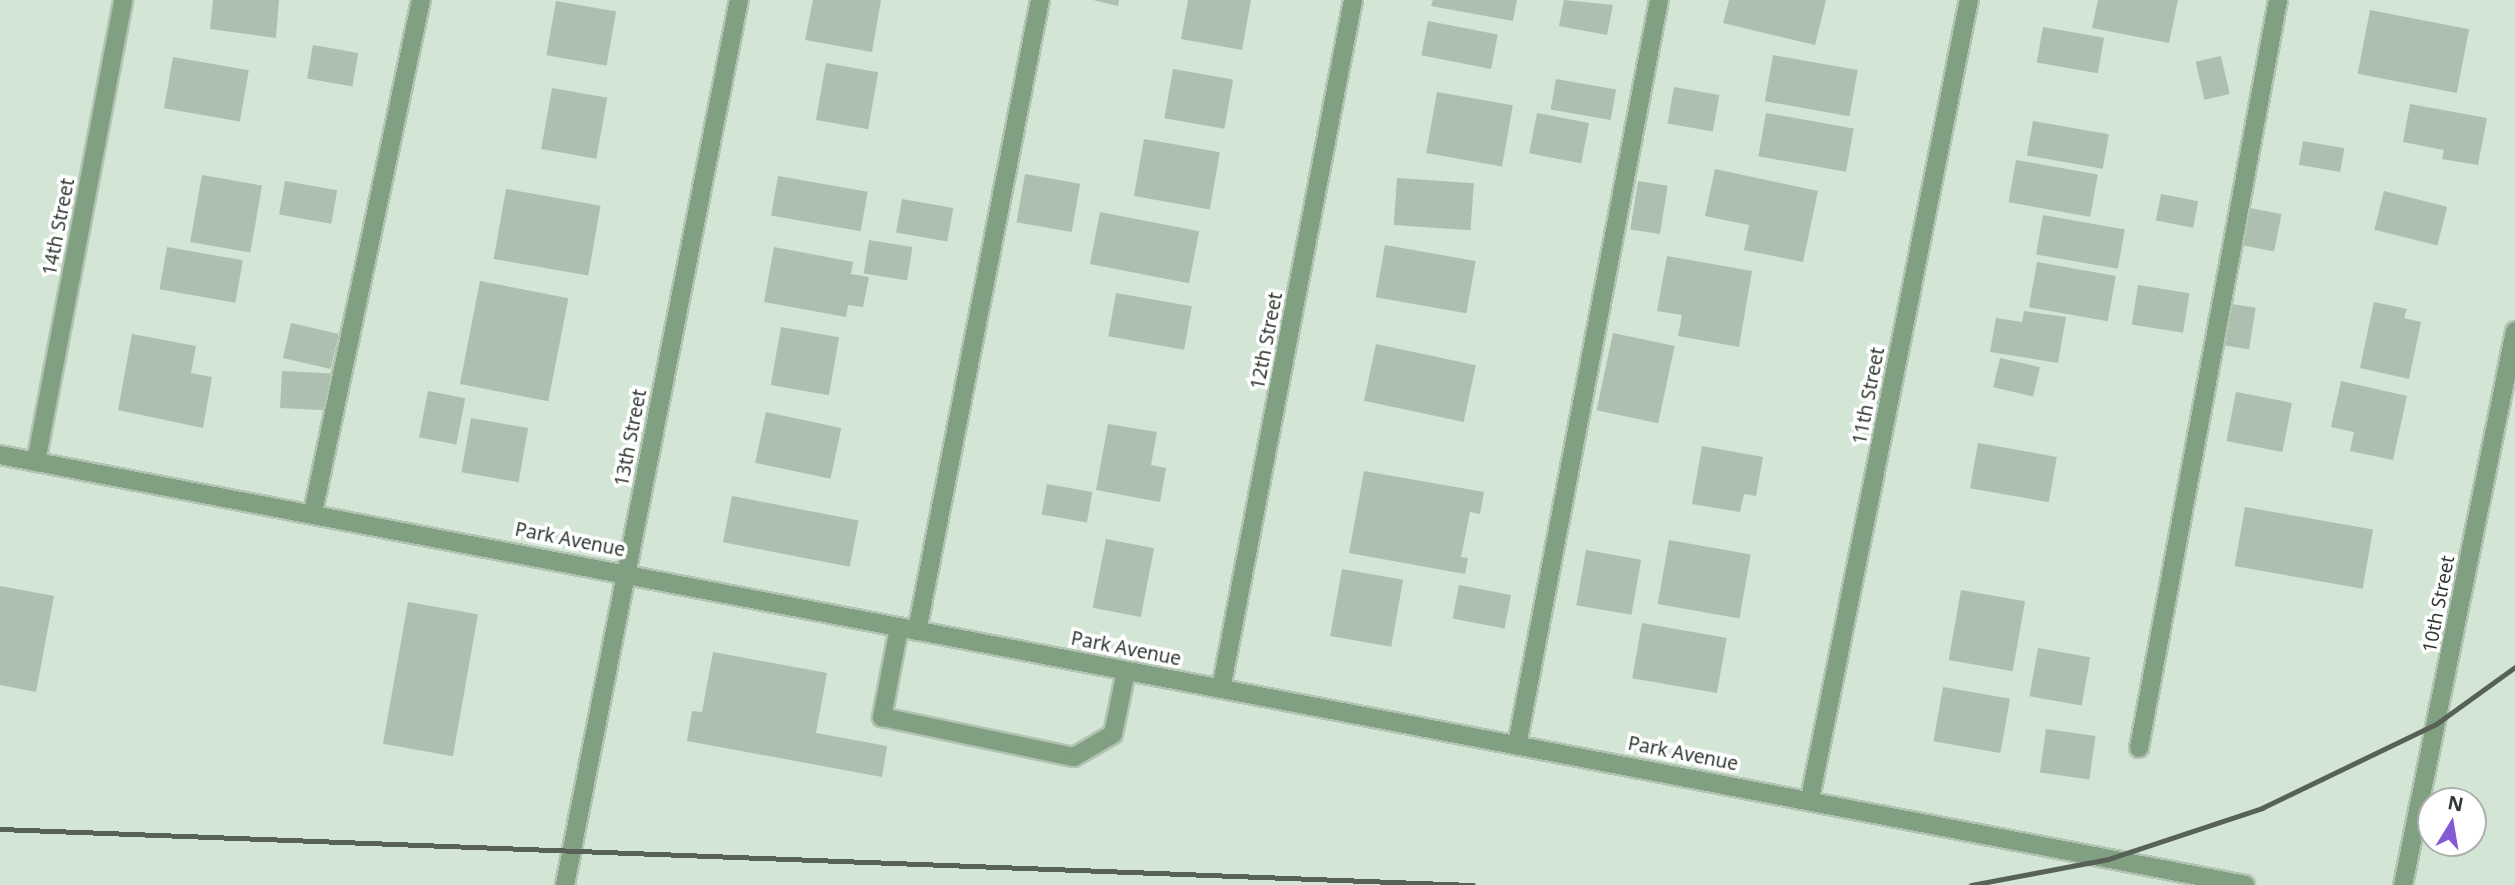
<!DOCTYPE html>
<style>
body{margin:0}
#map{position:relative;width:2515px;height:885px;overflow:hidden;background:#d3e5d4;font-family:"Noto Sans",sans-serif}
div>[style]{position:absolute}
.building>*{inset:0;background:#adbfae;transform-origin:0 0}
.roads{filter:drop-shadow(2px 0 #b2c2b3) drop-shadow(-2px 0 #b2c2b3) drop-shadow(0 2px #b2c2b3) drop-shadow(0 -2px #b2c2b3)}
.service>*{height:18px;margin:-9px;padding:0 9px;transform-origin:9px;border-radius:9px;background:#81a082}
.minor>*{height:18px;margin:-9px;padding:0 9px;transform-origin:9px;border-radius:9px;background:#81a082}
.tertiary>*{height:18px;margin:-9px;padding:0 9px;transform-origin:9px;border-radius:9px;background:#81a082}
.rail>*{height:5px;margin:-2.5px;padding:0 2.5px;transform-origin:2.5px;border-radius:2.5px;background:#576158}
span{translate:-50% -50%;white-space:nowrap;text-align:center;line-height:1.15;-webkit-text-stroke:7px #fff;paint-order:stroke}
.street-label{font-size:19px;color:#303831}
.north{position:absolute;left:2417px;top:787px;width:70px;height:70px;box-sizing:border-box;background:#fff;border:2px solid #acafad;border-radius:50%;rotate:11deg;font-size:19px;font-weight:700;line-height:28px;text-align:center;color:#303831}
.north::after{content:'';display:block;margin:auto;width:24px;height:32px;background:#845ad3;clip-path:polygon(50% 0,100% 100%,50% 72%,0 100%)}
</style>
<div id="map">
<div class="building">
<div style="clip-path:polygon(213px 0,279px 0,276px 38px,210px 29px)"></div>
<div style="clip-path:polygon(813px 0,881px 0,872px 52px,805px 40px)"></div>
<div style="clip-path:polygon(1093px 0,1119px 0,1118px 6px)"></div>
<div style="clip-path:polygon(1188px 0,1251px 0,1242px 50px,1181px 39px)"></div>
<div style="clip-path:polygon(1433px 0,1517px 0,1513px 21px,1431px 6px)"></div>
<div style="clip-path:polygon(1564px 0,1613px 5px,1607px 35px,1559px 26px)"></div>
<div style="clip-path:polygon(1729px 0,1826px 0,1815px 45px,1723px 23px)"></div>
<div style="clip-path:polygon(2098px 0,2178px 0,2169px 43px,2092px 28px)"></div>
<div style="left:556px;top:1px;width:61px;height:55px;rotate:10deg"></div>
<div style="left:2370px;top:10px;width:101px;height:65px;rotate:11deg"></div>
<div style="left:1428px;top:21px;width:71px;height:35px;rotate:11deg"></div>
<div style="left:2043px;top:27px;width:62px;height:36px;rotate:10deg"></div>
<div style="left:313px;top:45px;width:46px;height:34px;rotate:10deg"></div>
<div style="left:1773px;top:55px;width:86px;height:47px;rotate:10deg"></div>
<div style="left:2221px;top:56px;width:39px;height:26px;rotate:77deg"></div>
<div style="left:173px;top:57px;width:77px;height:52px;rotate:10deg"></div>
<div style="left:826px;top:63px;width:53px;height:58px;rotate:10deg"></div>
<div style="left:1173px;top:69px;width:61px;height:50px;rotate:10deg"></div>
<div style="left:1556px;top:79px;width:61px;height:31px;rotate:10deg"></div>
<div style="left:1674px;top:87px;width:46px;height:37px;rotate:10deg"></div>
<div style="left:552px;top:88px;width:56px;height:62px;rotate:10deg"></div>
<div style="left:1437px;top:92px;width:77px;height:62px;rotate:10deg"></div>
<div style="clip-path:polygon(2410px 104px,2487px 118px,2478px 165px,2442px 159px,2444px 150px,2403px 142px)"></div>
<div style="left:1537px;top:113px;width:53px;height:41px;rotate:11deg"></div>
<div style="left:1766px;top:113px;width:89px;height:44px;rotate:10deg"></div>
<div style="left:2033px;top:121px;width:77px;height:35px;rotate:10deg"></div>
<div style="left:1144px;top:139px;width:77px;height:58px;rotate:10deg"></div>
<div style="left:2303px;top:141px;width:42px;height:24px;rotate:10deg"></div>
<div style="left:2016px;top:160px;width:83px;height:43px;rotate:10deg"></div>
<div style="clip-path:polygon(1715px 169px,1818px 191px,1803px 262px,1744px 250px,1749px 225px,1705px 216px)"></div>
<div style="left:1025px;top:174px;width:56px;height:49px;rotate:10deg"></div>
<div style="left:202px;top:175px;width:61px;height:68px;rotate:10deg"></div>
<div style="left:778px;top:176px;width:91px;height:40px;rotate:10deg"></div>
<div style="left:1397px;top:178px;width:77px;height:47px;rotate:4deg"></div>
<div style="left:285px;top:181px;width:53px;height:34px;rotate:10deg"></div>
<div style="left:1638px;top:181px;width:30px;height:49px;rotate:9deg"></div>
<div style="left:506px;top:189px;width:96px;height:71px;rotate:10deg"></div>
<div style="left:2384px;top:191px;width:65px;height:40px;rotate:14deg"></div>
<div style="left:2161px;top:194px;width:38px;height:27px;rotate:11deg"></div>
<div style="left:902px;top:199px;width:52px;height:34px;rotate:10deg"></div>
<div style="left:2250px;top:208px;width:32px;height:38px;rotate:11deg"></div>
<div style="left:1100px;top:212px;width:101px;height:53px;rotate:11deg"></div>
<div style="left:2043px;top:215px;width:83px;height:40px;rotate:10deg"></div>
<div style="left:869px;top:240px;width:44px;height:34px;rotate:9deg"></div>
<div style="left:1385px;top:245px;width:92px;height:53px;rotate:10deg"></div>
<div style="left:167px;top:247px;width:77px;height:43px;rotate:10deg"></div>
<div style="clip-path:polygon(774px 247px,853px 262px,851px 274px,869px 277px,863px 307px,848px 305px,846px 317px,764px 302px)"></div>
<div style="clip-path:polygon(1667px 256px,1752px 271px,1739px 347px,1678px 336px,1682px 315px,1657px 311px)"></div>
<div style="left:2037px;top:262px;width:80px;height:46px;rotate:10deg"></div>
<div style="left:480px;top:281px;width:90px;height:105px;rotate:11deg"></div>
<div style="left:2138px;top:285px;width:52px;height:40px;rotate:9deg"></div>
<div style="left:1116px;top:293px;width:77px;height:44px;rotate:10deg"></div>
<div style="clip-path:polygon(2374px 302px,2407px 309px,2404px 318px,2421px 322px,2409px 379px,2360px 368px)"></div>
<div style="left:2232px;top:304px;width:24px;height:42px;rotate:9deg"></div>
<div style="clip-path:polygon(2024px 311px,2066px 317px,2058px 363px,1990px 352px,1996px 318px,2022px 322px)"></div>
<div style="left:291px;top:323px;width:49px;height:36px;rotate:13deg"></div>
<div style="left:781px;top:327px;width:59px;height:59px;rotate:10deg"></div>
<div style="left:1613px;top:333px;width:63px;height:79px;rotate:12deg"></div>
<div style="clip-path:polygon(132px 334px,196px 346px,191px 373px,212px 377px,203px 428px,118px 410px)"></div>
<div style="left:1376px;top:344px;width:102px;height:58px;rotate:12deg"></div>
<div style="left:2000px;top:358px;width:41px;height:30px;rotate:13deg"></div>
<div style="left:282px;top:371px;width:50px;height:37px;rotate:3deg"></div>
<div style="clip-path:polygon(2341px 381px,2407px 396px,2393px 460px,2350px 451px,2354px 432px,2331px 427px)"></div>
<div style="left:428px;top:391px;width:38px;height:47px;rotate:11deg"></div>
<div style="left:2236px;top:392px;width:57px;height:50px;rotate:11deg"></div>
<div style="left:766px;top:412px;width:77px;height:52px;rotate:12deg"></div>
<div style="left:471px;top:418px;width:58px;height:55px;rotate:10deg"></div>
<div style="clip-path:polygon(1108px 424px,1157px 432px,1151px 465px,1166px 468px,1160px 502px,1096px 490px)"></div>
<div style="left:1978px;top:443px;width:80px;height:46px;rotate:10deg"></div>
<div style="clip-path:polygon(1702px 446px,1763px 457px,1756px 496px,1744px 494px,1740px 512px,1692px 504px)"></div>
<div style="clip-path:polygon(1364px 471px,1484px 492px,1480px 514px,1470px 512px,1461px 557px,1468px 558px,1465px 574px,1349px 553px)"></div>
<div style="left:1047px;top:484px;width:46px;height:31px;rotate:10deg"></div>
<div style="left:732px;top:496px;width:129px;height:47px;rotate:11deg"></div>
<div style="left:2245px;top:507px;width:130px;height:60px;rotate:10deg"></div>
<div style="left:1106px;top:539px;width:49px;height:70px;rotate:11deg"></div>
<div style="left:1669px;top:540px;width:83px;height:65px;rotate:10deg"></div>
<div style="left:1586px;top:550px;width:56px;height:56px;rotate:10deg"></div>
<div style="left:1342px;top:569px;width:62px;height:68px;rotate:10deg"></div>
<div style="left:1459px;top:585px;width:53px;height:34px;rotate:11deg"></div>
<div style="clip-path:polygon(0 586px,54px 596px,36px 692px,0 685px)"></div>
<div style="left:1961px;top:590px;width:65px;height:71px;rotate:10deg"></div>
<div style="left:408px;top:602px;width:71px;height:144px;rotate:10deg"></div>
<div style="left:1642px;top:623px;width:86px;height:56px;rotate:10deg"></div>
<div style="left:2038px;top:648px;width:53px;height:49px;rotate:10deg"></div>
<div style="clip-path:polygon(713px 652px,827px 673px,816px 733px,887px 746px,882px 777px,687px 741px,692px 711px,702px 712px)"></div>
<div style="left:1943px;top:687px;width:68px;height:55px;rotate:10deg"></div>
<div style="left:2046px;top:729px;width:50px;height:44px;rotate:8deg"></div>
</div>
<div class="roads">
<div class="service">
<div style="left:313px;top:512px;width:523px;rotate:-78.09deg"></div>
<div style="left:899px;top:628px;width:91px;rotate:100.8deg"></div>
<div style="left:882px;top:717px;width:196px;rotate:11.8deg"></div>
<div style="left:1074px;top:757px;width:45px;rotate:-30.5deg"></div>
<div style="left:1113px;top:734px;width:64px;rotate:-78.3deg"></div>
<div style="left:917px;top:631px;width:643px;rotate:-78.97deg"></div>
<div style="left:1517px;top:745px;width:758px;rotate:-79.21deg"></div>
<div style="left:2139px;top:748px;width:761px;rotate:-79.47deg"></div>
</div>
<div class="minor">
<div style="left:36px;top:462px;width:470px;rotate:-79.3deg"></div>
<div style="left:1221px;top:689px;width:702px;rotate:-79.15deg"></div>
<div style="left:1810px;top:799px;width:815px;rotate:-78.75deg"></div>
</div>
<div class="tertiary">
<div style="left:0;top:455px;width:2286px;rotate:10.84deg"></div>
<div style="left:565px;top:885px;width:902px;rotate:-78.88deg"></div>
<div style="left:2403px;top:885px;width:565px;rotate:-78.57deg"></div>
</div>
</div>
<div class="rail">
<div style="left:0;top:829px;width:1474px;rotate:2.18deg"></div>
<div style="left:1971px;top:885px;width:139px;rotate:-10.7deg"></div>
<div style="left:2108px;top:859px;width:162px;rotate:-18.3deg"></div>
<div style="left:2262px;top:808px;width:193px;rotate:-25.8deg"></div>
<div style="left:2436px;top:724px;width:97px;rotate:-35.8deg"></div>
</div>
<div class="street-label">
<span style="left:59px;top:227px;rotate:-79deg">14th Street</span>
<span style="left:1267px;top:341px;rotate:-79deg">12th Street</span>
<span style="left:1869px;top:396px;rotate:-79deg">11th Street</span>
<span style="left:631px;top:438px;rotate:-79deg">13th Street</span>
<span style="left:570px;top:540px;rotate:11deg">Park Avenue</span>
<span style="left:2439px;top:604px;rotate:-79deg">10th Street</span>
<span style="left:1126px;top:649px;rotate:11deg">Park Avenue</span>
<span style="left:1683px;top:754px;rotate:11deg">Park Avenue</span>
</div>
<div class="north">N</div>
</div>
